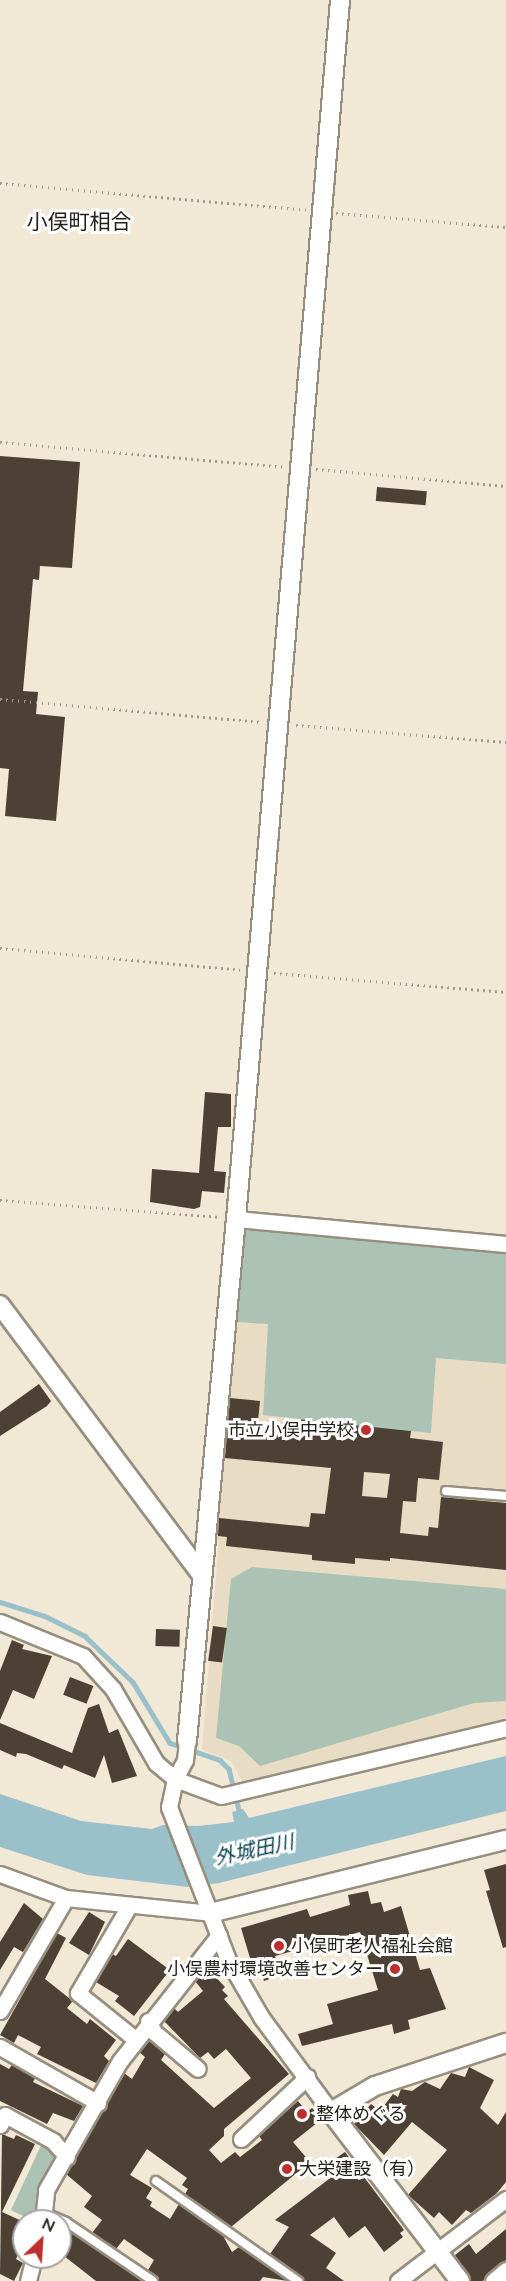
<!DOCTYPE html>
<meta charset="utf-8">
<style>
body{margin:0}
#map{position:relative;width:506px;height:2281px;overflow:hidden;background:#f1e8d6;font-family:Mulish,"Noto Sans JP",sans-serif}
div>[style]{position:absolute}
.built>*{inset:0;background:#e8dcc4}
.green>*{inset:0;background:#abc2b4}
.water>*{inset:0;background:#9ac0ca}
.stream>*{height:4.5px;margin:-2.25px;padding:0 2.25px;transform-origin:2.25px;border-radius:2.25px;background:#9ac0ca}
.building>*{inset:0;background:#4d4135;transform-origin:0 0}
.path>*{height:3px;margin-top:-1.5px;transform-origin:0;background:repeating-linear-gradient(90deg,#a09a8c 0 1.5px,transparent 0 6px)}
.roads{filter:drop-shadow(2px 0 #968e7e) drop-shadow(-2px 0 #968e7e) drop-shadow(0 2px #968e7e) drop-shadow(0 -2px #968e7e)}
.service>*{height:8px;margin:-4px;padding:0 4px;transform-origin:4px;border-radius:4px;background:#fff}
.minor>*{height:15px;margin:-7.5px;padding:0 7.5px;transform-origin:7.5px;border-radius:7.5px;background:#fff}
.tertiary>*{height:18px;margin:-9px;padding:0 9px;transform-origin:9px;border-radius:9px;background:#fff}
.dots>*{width:16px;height:16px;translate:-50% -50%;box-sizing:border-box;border:3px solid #fff;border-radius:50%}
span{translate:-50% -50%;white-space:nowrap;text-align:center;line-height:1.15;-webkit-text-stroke:6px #fff;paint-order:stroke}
.poi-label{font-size:18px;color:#221f18}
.right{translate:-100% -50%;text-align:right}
.left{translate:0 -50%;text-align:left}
.water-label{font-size:20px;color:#0d4551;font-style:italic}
.quarter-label{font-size:21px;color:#221f18}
.north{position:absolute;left:12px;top:2209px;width:60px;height:60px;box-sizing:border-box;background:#fff;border:2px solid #a7a5a3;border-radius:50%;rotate:25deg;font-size:16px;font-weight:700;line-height:24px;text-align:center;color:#221f18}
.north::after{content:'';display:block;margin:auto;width:21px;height:27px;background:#bd2e2d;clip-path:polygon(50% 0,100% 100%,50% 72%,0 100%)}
</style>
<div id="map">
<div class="built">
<div style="clip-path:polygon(248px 1229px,506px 1251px,506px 1719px,244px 1784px,231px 1761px,202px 1749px,219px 1540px,215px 1538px,243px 1234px)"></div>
</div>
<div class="green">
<div style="clip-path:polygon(248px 1229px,506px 1251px,506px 1364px,436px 1358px,431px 1433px,263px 1415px,268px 1324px,235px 1322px,243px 1234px)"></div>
<div style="clip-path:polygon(252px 1567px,506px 1589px,506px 1701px,474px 1703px,260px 1766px,239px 1746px,216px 1738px,231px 1579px)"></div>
<div style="clip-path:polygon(42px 2143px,50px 2147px,54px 2161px,38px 2189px,38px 2216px,33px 2221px,11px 2210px)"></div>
</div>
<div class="water">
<div style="clip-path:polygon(506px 1756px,506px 1811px,219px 1883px,188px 1887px,87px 1875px,0 1847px,0 1794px,81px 1821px,152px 1829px,163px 1825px,198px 1826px,234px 1822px,232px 1812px,243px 1809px,249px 1818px)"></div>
</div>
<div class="stream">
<div style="left:0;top:1602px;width:47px;rotate:17.3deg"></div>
<div style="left:45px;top:1616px;width:45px;rotate:26.6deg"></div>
<div style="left:85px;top:1636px;width:66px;rotate:43.8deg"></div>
<div style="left:133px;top:1682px;width:71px;rotate:58.8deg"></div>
<div style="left:170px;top:1743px;width:53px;rotate:18.8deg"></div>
<div style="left:220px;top:1760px;width:13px;rotate:45deg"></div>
<div style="left:229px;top:1769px;width:46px;rotate:76.3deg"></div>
</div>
<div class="building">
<div style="clip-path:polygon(0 456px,80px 462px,72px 568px,40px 566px,39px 580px,33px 579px,23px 691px,38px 692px,36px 714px,65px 717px,56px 821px,5px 816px,9px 769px,0 768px)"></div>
<div style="left:377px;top:487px;width:50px;height:14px;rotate:5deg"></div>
<div style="clip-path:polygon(205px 1092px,231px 1094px,231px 1127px,218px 1127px,214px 1171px,226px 1172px,224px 1193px,202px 1191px,200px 1207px,194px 1209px,150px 1202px,152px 1169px,199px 1173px)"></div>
<div style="clip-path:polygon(39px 1384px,51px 1401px,47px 1406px,0 1436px,0 1412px)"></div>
<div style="clip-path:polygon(evenodd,230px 1398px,260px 1401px,257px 1432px,296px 1436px,297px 1419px,411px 1431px,410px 1438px,443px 1442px,439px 1480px,418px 1478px,416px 1502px,403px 1501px,400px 1533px,428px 1536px,429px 1527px,438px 1528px,441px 1497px,506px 1503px,506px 1570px,390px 1558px,390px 1561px,355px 1558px,355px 1564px,312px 1560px,312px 1555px,226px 1546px,227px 1537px,218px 1536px,219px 1518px,309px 1527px,311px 1513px,325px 1514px,331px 1468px,225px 1458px,230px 1398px,364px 1472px,390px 1474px,387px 1498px,362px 1496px,364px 1472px)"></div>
<div style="left:213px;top:1626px;width:14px;height:35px;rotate:8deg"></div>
<div style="left:156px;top:1629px;width:24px;height:17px;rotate:2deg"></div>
<div style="clip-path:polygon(12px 1640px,24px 1645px,22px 1649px,52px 1656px,34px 1699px,13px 1690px,0 1720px,0 1671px)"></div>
<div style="left:70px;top:1677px;width:25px;height:19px;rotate:21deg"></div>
<div style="clip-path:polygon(99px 1704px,109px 1733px,118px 1729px,137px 1776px,112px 1783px,104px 1755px,95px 1778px,64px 1765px,62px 1769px,26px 1754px,17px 1753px,16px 1757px,0 1750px,0 1723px,72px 1753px,88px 1708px)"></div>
<div style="clip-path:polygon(506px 1864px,506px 1947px,503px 1948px,486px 1891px,490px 1890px,484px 1870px)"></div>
<div style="clip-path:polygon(368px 1891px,371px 1904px,381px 1902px,384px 1912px,401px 1906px,420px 1970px,430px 1968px,446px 2009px,408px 2020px,410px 2029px,394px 2034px,392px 2024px,302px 2046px,298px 2034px,333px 2024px,327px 2004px,378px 1990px,360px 1932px,275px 1956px,277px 1961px,272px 1962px,278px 1976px,264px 1981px,258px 1966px,253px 1968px,241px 1928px,307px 1909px,310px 1917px,350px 1905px,348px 1895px)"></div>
<div style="clip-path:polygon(24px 1903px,43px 1919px,23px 1952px,14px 1947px,0 1970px,0 1942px)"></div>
<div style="clip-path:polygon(89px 1912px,105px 1922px,89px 1955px,69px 1943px)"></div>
<div style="clip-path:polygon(57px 1933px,66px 1938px,45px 1979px,69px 1998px,72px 2002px,67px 2008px,87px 2024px,90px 2019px,116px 2040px,104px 2056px,109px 2061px,96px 2083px,37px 2054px,41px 2047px,18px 2035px,14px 2043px,0 2035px)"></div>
<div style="clip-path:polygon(128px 1939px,170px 1970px,134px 2016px,115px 2001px,119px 1996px,96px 1982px,112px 1954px,116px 1956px)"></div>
<div style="clip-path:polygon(206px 1967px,225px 1987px,222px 1990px,228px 1996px,224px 1999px,289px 2074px,224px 2129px,224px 2136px,209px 2150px,221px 2163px,235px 2152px,240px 2157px,262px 2140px,259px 2136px,298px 2101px,307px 2112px,312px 2108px,322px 2119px,293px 2142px,310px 2162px,231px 2227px,185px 2194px,188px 2189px,182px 2185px,187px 2178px,147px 2149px,130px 2175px,152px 2188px,146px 2198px,152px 2202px,150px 2206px,170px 2219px,179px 2204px,222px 2234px,232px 2252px,239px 2247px,288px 2281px,263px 2277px,260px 2281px,159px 2281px,148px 2270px,154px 2260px,124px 2239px,116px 2249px,92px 2233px,102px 2220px,84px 2207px,92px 2196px,66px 2174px,124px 2073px,132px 2079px,145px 2057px,139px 2052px,149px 2040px,165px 2054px,161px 2060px,214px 2108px,251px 2078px,226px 2049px,214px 2059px,208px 2052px,200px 2058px,164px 2021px,174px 2008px,178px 2012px,203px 1991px,195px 1981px)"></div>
<div style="clip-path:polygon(0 2064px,9px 2069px,12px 2065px,35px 2078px,33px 2082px,83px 2106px,74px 2121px,53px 2113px,47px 2124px,0 2101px)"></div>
<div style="clip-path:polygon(469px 2067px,494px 2080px,480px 2108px,498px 2125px,506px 2112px,506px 2182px,496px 2194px,471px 2213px,466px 2210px,452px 2225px,439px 2212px,434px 2218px,408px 2195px,447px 2150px,412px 2122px,384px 2155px,354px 2124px,371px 2104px,380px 2111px,393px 2094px,398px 2097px,401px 2089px,412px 2091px,425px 2082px,440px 2089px,451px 2073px,465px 2077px)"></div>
<div style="clip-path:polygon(2px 2134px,14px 2139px,16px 2135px,35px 2144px,2px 2212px,24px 2222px,24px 2242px,16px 2259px,23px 2263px,14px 2281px,0 2274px)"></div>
<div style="clip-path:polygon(345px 2152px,404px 2230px,400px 2233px,403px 2237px,384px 2252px,365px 2226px,349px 2238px,334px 2217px,310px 2235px,336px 2253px,326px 2268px,344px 2281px,304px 2281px,270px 2254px,289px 2227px,275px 2220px,333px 2176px,326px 2165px)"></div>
<div style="clip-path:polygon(60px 2226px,63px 2227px,142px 2281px,96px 2281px,64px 2256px,60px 2250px)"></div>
<div style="clip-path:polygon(506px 2229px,506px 2260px,487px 2274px,483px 2281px,471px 2281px,455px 2255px,469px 2244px,476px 2254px)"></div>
</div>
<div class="path">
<div style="left:0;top:183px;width:307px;rotate:5deg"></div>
<div style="left:336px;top:213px;width:171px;rotate:4.7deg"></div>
<div style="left:0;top:442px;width:284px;rotate:5deg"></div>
<div style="left:316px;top:469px;width:191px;rotate:5.1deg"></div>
<div style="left:0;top:699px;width:263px;rotate:5deg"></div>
<div style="left:296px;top:725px;width:211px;rotate:4.6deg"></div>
<div style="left:0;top:948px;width:241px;rotate:5.2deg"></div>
<div style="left:274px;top:973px;width:233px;rotate:4.7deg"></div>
<div style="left:0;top:1200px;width:220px;rotate:4.4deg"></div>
</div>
<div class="roads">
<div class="service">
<div style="left:446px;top:1491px;width:60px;rotate:4.8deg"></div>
<div style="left:156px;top:2181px;width:174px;rotate:35.2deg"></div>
<div style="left:45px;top:2213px;width:23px;rotate:23deg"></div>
<div style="left:66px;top:2222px;width:105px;rotate:34.1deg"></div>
</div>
<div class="minor">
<div style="left:236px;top:1219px;width:271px;rotate:5.3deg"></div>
<div style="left:0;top:1622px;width:90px;rotate:22.3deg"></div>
<div style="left:83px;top:1656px;width:45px;rotate:47.7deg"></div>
<div style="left:113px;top:1689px;width:86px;rotate:59.8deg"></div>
<div style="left:156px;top:1763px;width:25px;rotate:40deg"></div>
<div style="left:175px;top:1779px;width:49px;rotate:20.3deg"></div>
<div style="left:221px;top:1796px;width:293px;rotate:-13.4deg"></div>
<div style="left:187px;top:1741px;width:19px;rotate:96deg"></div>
<div style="left:185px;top:1760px;width:21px;rotate:118deg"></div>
<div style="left:175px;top:1779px;width:29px;rotate:102deg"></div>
<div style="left:169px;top:1807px;width:164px;rotate:68.9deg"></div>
<div style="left:228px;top:1960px;width:66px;rotate:59.9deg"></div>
<div style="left:261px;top:2017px;width:118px;rotate:53.6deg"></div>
<div style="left:0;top:1874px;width:70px;rotate:20deg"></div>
<div style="left:66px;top:1898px;width:145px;rotate:5.9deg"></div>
<div style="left:129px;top:1906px;width:101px;rotate:120.4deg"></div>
<div style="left:78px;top:1993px;width:73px;rotate:38.9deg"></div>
<div style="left:0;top:2011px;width:131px;rotate:-59.7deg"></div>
<div style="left:148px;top:2021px;width:13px;rotate:61deg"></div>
<div style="left:154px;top:2032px;width:57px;rotate:40.1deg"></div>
<div style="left:0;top:2047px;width:113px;rotate:29.7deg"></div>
<div style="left:0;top:2125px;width:11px;rotate:-63deg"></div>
<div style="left:5px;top:2115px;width:55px;rotate:28.4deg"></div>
<div style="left:53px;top:2141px;width:21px;rotate:49deg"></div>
<div style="left:241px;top:2139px;width:91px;rotate:-43.2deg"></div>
<div style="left:43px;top:2221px;width:31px;rotate:-84deg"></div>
<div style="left:46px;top:2190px;width:149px;rotate:-60.2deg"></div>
<div style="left:120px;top:2061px;width:160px;rotate:-51.8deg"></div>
<div style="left:28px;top:2281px;width:25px;rotate:-76deg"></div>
<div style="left:398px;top:2281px;width:136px;rotate:-37.2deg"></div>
<div style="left:493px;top:2281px;width:17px;rotate:-40deg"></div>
</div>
<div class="tertiary">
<div style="left:0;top:1305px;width:336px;rotate:53.2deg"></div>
<div style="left:187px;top:1741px;width:524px;rotate:-84.64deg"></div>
<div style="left:236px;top:1219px;width:1223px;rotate:-85.12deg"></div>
<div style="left:210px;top:1913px;width:305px;rotate:-13.9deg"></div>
<div style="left:460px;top:2281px;width:213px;rotate:-127.4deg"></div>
<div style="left:331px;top:2112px;width:51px;rotate:-30.6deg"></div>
<div style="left:375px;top:2086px;width:138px;rotate:-18.2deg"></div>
</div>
</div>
<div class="dots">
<div style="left:366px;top:1430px;background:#bd2e2d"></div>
<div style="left:279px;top:1946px;background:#bd2e2d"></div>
<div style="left:395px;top:1969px;background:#bd2e2d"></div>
<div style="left:302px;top:2114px;background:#bd2e2d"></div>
<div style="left:287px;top:2169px;background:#bd2e2d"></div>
</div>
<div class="poi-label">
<span class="right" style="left:354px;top:1430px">市立小俣中学校</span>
<span class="left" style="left:291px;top:1946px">小俣町老人福祉会館</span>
<span class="right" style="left:383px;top:1969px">小俣農村環境改善センター</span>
<span class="left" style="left:316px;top:2114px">整体めぐる</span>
<span class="left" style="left:299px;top:2169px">大栄建設（有）</span>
</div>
<div class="water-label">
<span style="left:254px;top:1849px;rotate:-12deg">外城田川</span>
</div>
<div class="quarter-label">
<span style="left:79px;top:221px">小俣町相合</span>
</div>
<div class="north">N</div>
</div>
